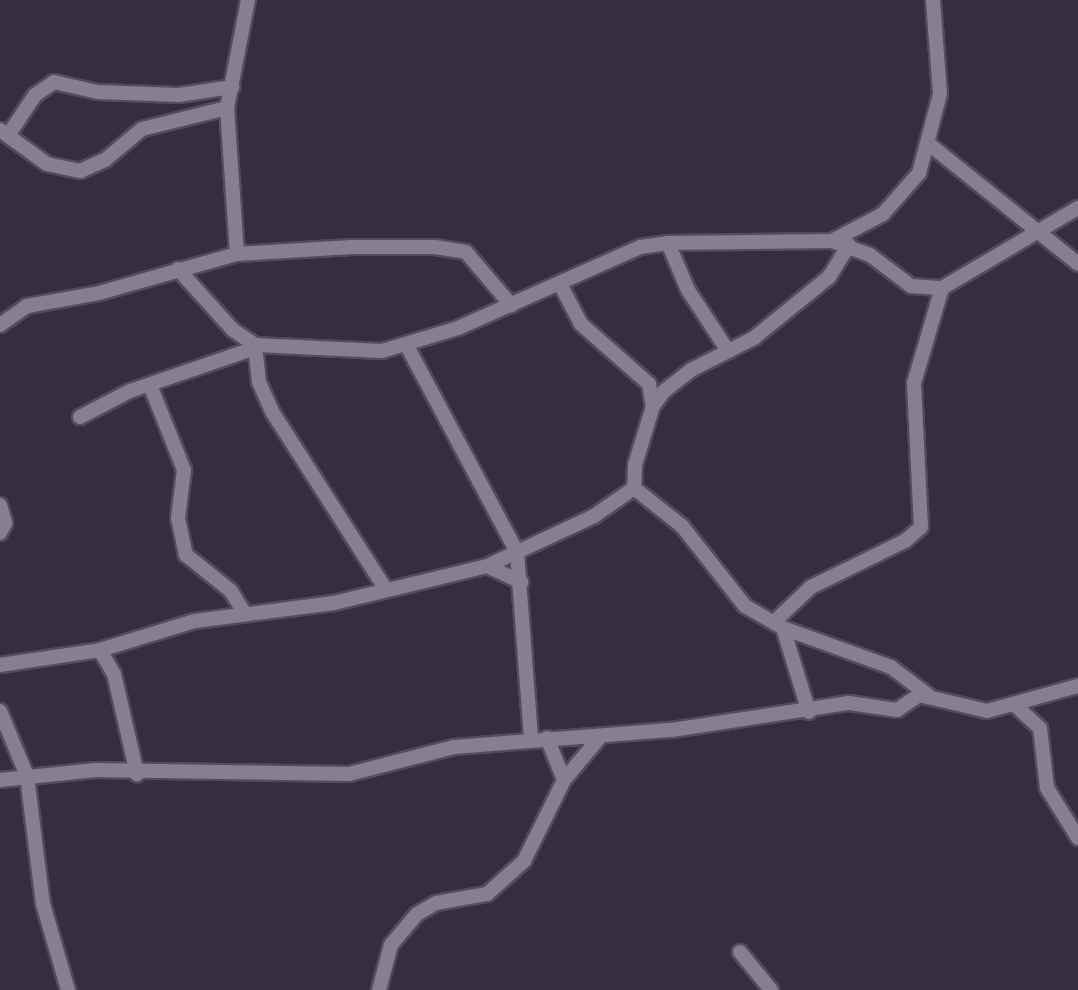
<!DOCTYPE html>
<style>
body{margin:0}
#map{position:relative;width:1078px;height:990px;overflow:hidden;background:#362e3f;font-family:"Public Sans",sans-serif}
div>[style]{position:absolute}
.roads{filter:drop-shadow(2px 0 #544c5a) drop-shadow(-2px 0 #544c5a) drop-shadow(0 2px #544c5a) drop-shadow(0 -2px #544c5a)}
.street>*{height:14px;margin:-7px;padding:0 7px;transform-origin:7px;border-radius:7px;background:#877e91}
span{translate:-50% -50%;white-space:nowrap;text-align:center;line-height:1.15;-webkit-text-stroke:6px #1c1820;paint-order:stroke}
</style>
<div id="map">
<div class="roads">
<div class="street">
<div style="left:0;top:130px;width:58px;rotate:35.9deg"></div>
<div style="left:47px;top:164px;width:34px;rotate:12deg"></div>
<div style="left:80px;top:171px;width:27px;rotate:-24deg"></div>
<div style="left:105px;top:160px;width:48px;rotate:-40deg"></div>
<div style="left:142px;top:129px;width:88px;rotate:-13.9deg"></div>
<div style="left:9px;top:134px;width:47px;rotate:-56.3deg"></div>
<div style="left:35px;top:95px;width:23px;rotate:-34deg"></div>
<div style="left:54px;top:82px;width:45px;rotate:12.8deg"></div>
<div style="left:98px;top:92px;width:81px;rotate:2.1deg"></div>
<div style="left:179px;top:95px;width:54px;rotate:-8.6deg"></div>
<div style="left:929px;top:144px;width:191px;rotate:38.8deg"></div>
<div style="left:832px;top:241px;width:58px;rotate:-27.9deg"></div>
<div style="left:883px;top:214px;width:55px;rotate:-48.7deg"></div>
<div style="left:919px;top:173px;width:82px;rotate:-75.1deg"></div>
<div style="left:940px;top:94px;width:94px;rotate:-94.3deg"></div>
<div style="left:668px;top:243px;width:51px;rotate:66.9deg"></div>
<div style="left:688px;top:290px;width:73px;rotate:56.7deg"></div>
<div style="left:849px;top:245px;width:38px;rotate:122deg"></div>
<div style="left:829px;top:277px;width:97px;rotate:140.9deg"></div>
<div style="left:754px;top:338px;width:71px;rotate:153.1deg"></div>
<div style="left:691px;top:370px;width:34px;rotate:142deg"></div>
<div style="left:664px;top:391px;width:19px;rotate:126deg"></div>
<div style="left:653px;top:406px;width:62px;rotate:107deg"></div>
<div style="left:635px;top:465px;width:23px;rotate:92deg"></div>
<div style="left:634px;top:488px;width:61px;rotate:38.4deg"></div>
<div style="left:682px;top:526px;width:102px;rotate:51.8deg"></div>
<div style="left:745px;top:606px;width:44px;rotate:30.1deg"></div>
<div style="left:783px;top:628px;width:115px;rotate:19.9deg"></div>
<div style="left:891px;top:667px;width:51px;rotate:37.1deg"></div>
<div style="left:237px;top:254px;width:146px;rotate:-93.9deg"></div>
<div style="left:227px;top:108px;width:110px;rotate:-79deg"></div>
<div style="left:178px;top:269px;width:82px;rotate:48deg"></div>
<div style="left:233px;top:330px;width:27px;rotate:34deg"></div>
<div style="left:255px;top:345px;width:127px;rotate:2.7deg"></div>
<div style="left:382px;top:351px;width:79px;rotate:-16.8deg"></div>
<div style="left:458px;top:328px;width:199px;rotate:-24deg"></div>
<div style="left:640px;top:247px;width:28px;rotate:-8deg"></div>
<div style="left:668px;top:243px;width:164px;rotate:-0.7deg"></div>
<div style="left:832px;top:241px;width:40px;rotate:20.2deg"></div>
<div style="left:870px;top:255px;width:51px;rotate:37.1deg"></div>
<div style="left:911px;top:286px;width:31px;rotate:4deg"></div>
<div style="left:942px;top:288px;width:158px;rotate:-30.5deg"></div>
<div style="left:560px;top:284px;width:45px;rotate:62.3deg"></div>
<div style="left:581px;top:324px;width:91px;rotate:41.4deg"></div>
<div style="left:649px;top:384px;width:22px;rotate:80deg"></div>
<div style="left:0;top:325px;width:33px;rotate:-35deg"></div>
<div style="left:27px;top:306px;width:73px;rotate:-10.2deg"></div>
<div style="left:99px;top:293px;width:143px;rotate:-15.8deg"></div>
<div style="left:237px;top:254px;width:115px;rotate:-3.5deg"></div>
<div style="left:352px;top:247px;width:83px"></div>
<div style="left:435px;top:247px;width:31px;rotate:9deg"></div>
<div style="left:466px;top:252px;width:70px;rotate:49.7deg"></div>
<div style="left:255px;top:345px;width:37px;rotate:84deg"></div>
<div style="left:259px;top:382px;width:34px;rotate:66deg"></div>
<div style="left:273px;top:413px;width:208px;rotate:57.4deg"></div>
<div style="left:407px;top:346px;width:234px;rotate:61.9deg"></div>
<div style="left:517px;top:552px;width:188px;rotate:85.7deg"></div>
<div style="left:150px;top:385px;width:92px;rotate:68.2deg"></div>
<div style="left:184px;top:470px;width:48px;rotate:97.1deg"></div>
<div style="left:178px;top:518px;width:38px;rotate:78deg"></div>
<div style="left:186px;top:555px;width:58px;rotate:38.7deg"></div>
<div style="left:231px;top:591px;width:23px;rotate:59deg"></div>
<div style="left:80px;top:417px;width:56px;rotate:-27.5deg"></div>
<div style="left:130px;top:391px;width:132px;rotate:-19deg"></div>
<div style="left:0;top:505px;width:19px;rotate:74deg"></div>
<div style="left:5px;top:523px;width:11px;rotate:117deg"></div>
<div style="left:487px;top:566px;width:38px;rotate:25deg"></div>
<div style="left:774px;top:622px;width:51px;rotate:-43.4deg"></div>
<div style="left:811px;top:587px;width:105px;rotate:-26.1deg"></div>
<div style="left:905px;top:541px;width:21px;rotate:-41deg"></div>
<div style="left:921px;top:527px;width:144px;rotate:-92.8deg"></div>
<div style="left:914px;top:383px;width:99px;rotate:-73.6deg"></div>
<div style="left:783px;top:628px;width:88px;rotate:72.8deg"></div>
<div style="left:100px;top:650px;width:28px;rotate:60deg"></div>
<div style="left:114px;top:674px;width:103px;rotate:77deg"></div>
<div style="left:0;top:665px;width:101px;rotate:-8.5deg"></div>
<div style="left:100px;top:650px;width:99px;rotate:-17deg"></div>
<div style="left:195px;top:621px;width:140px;rotate:-7.4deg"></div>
<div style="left:334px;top:603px;width:157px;rotate:-13.6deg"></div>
<div style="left:487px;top:566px;width:118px;rotate:-25deg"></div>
<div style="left:594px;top:516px;width:49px;rotate:-35deg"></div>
<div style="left:1015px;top:705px;width:34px;rotate:43deg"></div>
<div style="left:1040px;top:728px;width:60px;rotate:83.3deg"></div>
<div style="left:1047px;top:788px;width:59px;rotate:58.2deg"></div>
<div style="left:0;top:711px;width:70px;rotate:67.4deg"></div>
<div style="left:27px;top:776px;width:129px;rotate:82.9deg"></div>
<div style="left:43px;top:904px;width:90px;rotate:73.8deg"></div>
<div style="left:547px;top:738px;width:45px;rotate:68deg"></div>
<div style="left:0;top:780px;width:96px;rotate:-6deg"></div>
<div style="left:95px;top:770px;width:254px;rotate:0.9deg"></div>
<div style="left:349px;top:774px;width:108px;rotate:-14.4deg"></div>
<div style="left:454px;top:747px;width:219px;rotate:-4.5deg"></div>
<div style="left:672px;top:730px;width:179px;rotate:-8.7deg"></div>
<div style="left:849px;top:703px;width:49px;rotate:8.3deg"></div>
<div style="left:897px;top:710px;width:27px;rotate:-34deg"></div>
<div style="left:919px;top:695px;width:70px;rotate:13.2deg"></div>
<div style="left:987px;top:711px;width:94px;rotate:-15.4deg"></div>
<div style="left:740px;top:952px;width:49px;rotate:50.8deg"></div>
<div style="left:379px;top:990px;width:47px;rotate:-75.1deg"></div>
<div style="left:391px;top:945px;width:40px;rotate:-50deg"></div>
<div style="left:417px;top:914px;width:22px;rotate:-30deg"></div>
<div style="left:436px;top:903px;width:52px;rotate:-10deg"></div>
<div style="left:487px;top:894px;width:50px;rotate:-41.7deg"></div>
<div style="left:524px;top:861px;width:90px;rotate:-63.7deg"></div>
<div style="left:564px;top:780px;width:56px;rotate:-50.1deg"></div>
</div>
</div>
</div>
